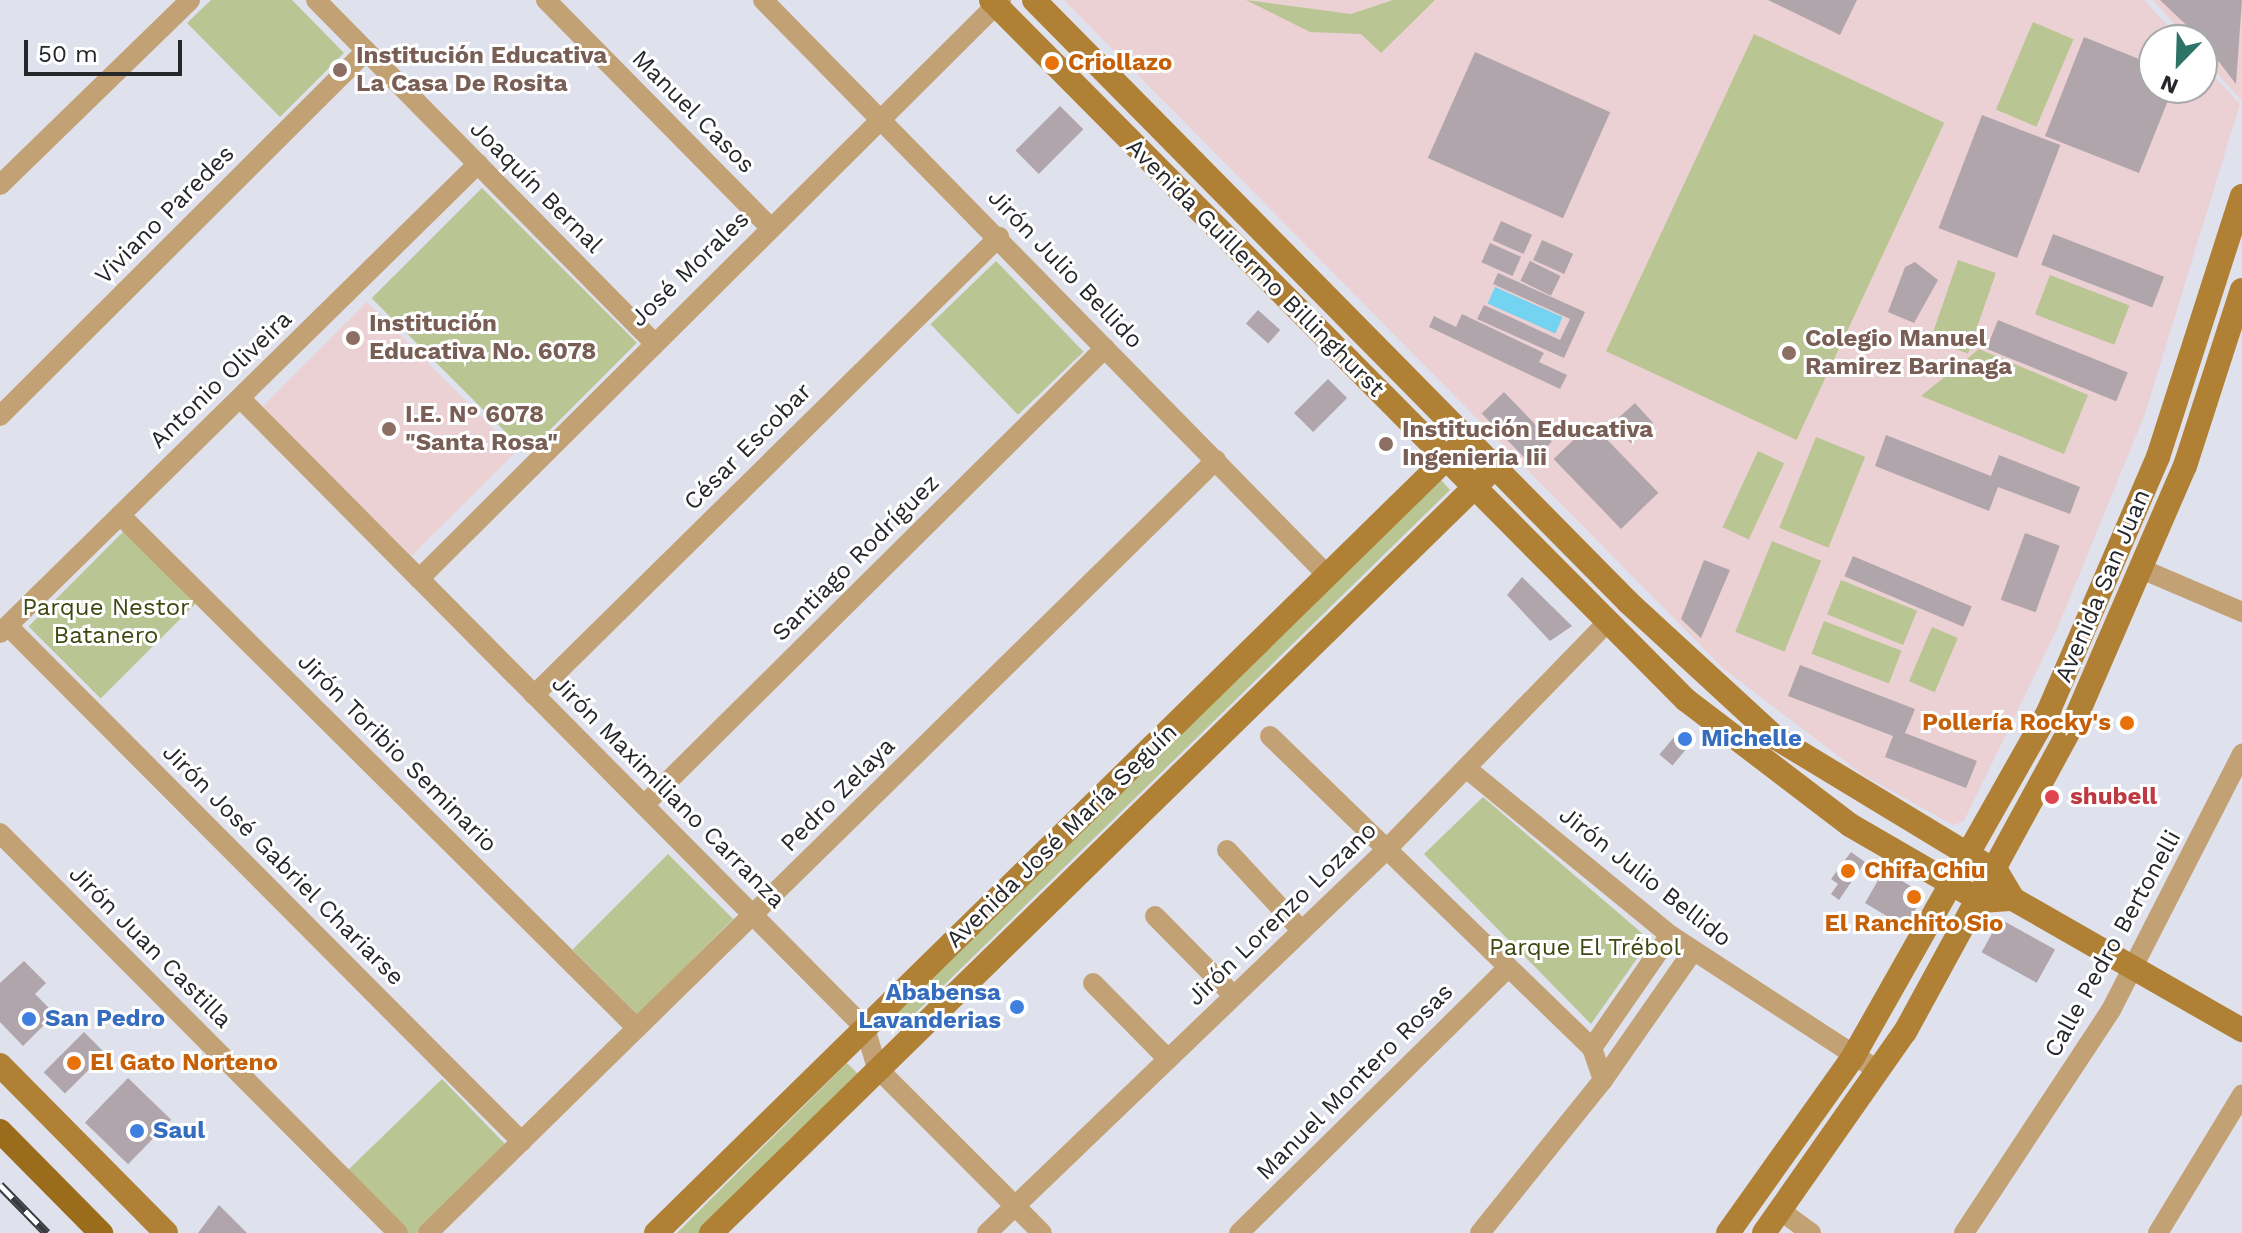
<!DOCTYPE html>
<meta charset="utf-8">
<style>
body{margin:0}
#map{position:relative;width:2242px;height:1233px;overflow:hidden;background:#dfe1ec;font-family:"Work Sans",sans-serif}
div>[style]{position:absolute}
.education>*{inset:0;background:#ebd1d3;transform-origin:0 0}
.green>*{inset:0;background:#b9c592;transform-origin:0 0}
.water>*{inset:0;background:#74d3f1;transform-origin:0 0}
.building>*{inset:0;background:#b0a5ab;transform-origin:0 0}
.street>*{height:20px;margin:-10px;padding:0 10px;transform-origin:10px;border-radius:10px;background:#c2a174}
.secondary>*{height:24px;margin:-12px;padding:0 12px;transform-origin:12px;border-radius:12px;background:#b08035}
.primary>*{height:24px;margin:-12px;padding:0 12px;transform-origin:12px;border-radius:12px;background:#9a6c1c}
.rail>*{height:9px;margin-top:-4.5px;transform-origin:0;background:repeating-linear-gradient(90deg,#fff 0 18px,#3b3c41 0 36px);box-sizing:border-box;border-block:2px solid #3b3c41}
.dots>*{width:22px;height:22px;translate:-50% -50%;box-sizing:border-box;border:4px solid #fff;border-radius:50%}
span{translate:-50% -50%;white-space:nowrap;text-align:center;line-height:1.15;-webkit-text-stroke:6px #fff;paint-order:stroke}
.education-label{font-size:24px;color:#785e54;font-weight:700}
.left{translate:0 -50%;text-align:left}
.food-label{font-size:24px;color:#c56008;font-weight:700}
.right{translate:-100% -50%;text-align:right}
.street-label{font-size:24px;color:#26272b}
.park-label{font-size:24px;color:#3e4810}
.shop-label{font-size:24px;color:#366cbe;font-weight:700}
.health-label{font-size:24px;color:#be3a42;font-weight:700}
.north{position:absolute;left:2138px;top:24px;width:80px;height:80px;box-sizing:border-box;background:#fff;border:2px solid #a8a9aa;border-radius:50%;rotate:203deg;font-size:22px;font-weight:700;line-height:32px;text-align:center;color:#26272b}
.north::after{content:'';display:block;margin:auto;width:28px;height:36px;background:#2d7367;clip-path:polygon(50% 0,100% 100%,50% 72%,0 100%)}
.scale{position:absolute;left:24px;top:40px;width:158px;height:36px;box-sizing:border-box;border:4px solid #26272b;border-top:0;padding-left:10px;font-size:24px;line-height:28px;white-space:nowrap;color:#26272b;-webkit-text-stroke:6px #fff;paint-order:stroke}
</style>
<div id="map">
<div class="education">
<div style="clip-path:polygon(1064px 0,2144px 0,2181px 40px,2154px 40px,2154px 88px,2202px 88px,2202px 63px,2240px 104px,2145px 414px,2057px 629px,1964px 821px,1953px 825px,1863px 775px,1724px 669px)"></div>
<div style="clip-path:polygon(2153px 0,2242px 0,2241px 100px,2202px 56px,2202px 40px,2188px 40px)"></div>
<div style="left:367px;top:302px;width:211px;height:148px;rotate:45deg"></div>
</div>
<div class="green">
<div style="clip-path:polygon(211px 0,292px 0,344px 53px,280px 117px,187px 23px)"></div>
<div style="clip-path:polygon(1246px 0,1351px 14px,1393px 0,1435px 0,1381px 53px,1361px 34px,1310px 32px)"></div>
<div style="left:2033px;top:22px;width:44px;height:95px;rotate:23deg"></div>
<div style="left:1754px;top:34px;width:210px;height:350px;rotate:25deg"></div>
<div style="left:482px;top:188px;width:219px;height:156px;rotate:45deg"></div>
<div style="left:1958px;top:260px;width:40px;height:85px;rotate:19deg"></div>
<div style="left:996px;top:261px;width:126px;height:91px;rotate:46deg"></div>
<div style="left:2050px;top:275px;width:85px;height:42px;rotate:21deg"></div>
<div style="clip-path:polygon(1979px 349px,2088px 395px,2064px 454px,1921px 396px)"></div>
<div style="left:1816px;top:437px;width:53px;height:98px;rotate:22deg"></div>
<div style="left:1758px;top:451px;width:29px;height:84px;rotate:25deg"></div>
<div style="clip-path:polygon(1440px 479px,1450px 490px,897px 1031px,885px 1018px)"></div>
<div style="left:124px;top:531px;width:102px;height:135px;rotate:45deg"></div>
<div style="left:1772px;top:541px;width:53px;height:98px;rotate:22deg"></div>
<div style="left:1841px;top:580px;width:82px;height:37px;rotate:22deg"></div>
<div style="left:1824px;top:621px;width:83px;height:35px;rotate:21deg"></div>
<div style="left:1932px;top:627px;width:28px;height:59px;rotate:23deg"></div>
<div style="clip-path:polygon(1483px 797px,1650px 940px,1591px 1024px,1424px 854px)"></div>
<div style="left:668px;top:854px;width:92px;height:135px;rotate:45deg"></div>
<div style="left:847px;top:1063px;width:16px;height:244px;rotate:45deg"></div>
<div style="clip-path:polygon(442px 1079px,507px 1146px,417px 1233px,408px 1233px,347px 1171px)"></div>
</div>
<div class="water">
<div style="left:1495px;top:287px;width:74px;height:18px;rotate:24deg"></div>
</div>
<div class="building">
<div style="clip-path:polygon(1768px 0,1857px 0,1840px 35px)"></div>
<div style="clip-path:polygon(2160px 0,2242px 0,2236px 84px,2202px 40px)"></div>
<div style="clip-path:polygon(2084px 37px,2154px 65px,2154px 88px,2173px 88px,2139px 173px,2045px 136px)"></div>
<div style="left:1475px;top:52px;width:148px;height:116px;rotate:24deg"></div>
<div style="left:1060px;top:106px;width:33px;height:63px;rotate:45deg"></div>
<div style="left:1982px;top:115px;width:84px;height:121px;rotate:21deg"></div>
<div style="left:1501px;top:221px;width:34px;height:21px;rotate:24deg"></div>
<div style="left:2053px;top:234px;width:119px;height:33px;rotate:21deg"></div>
<div style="left:1542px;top:240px;width:34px;height:22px;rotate:24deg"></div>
<div style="left:1490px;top:243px;width:34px;height:21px;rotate:24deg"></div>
<div style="left:1530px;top:261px;width:34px;height:22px;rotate:26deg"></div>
<div style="clip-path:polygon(1915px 262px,1938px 280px,1914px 323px,1888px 312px,1905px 267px)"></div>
<div style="clip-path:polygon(1498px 273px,1585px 312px,1564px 358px,1477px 319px,1484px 305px,1560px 340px,1570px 319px,1493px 284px)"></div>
<div style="left:1258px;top:310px;width:30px;height:18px;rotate:42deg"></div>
<div style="clip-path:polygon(1462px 314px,1544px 353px,1539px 362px,1567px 375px,1560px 389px,1429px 327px,1434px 316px,1456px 327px)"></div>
<div style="left:1998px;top:320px;width:140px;height:31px;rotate:22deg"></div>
<div style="left:1328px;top:379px;width:27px;height:48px;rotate:45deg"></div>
<div style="left:1504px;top:392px;width:69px;height:31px;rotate:46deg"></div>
<div style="left:1635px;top:403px;width:27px;height:30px;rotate:48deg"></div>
<div style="left:1591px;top:423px;width:97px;height:52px;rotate:46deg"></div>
<div style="clip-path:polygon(1886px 435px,1991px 476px,1999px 455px,2080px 487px,2070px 514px,1998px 487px,1989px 511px,1875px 466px)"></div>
<div style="left:2025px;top:533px;width:37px;height:71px;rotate:20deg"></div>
<div style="left:1853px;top:556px;width:129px;height:22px;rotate:23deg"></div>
<div style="clip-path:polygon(1704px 560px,1730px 570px,1701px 638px,1681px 619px)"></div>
<div style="clip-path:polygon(1522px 577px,1572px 626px,1550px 641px,1507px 595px)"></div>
<div style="clip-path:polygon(1800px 665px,1915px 709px,1905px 733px,1977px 761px,1966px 788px,1885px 757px,1893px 736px,1788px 696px)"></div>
<div style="left:1680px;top:730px;width:17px;height:32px;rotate:40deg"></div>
<div style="clip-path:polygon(1851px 852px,1865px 862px,1839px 900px,1831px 894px,1838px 884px,1831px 879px)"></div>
<div style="clip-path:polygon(1884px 870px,1917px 890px,1921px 900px,1905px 927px,1865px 903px)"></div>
<div style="left:2000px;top:919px;width:63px;height:38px;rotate:29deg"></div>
<div style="clip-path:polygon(24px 961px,46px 983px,35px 994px,55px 1014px,23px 1046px,0 1022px,0 983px)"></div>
<div style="left:84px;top:1032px;width:30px;height:57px;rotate:45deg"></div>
<div style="left:128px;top:1078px;width:60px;height:62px;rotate:44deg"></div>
<div style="clip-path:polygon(219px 1205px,247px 1233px,198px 1233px)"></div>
</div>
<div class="street">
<div style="left:316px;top:0;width:479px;rotate:45.4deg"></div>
<div style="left:546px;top:0;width:319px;rotate:45.4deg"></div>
<div style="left:763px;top:0;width:807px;rotate:45.55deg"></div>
<div style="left:0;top:185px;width:265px;rotate:-44.2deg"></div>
<div style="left:240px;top:398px;width:887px;rotate:45.23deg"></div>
<div style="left:865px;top:1028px;width:42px;rotate:73.3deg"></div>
<div style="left:877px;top:1068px;width:233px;rotate:45deg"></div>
<div style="left:0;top:416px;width:517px;rotate:-44.92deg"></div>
<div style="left:120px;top:515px;width:728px;rotate:44.78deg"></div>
<div style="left:2144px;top:570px;width:107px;rotate:23.2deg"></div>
<div style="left:419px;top:579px;width:821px;rotate:-44.85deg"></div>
<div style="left:8px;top:626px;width:728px;rotate:45.11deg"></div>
<div style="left:0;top:633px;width:670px;rotate:-44.46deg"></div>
<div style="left:534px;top:695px;width:653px;rotate:-44.57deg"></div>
<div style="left:1270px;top:736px;width:448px;rotate:44.1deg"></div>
<div style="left:1466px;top:768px;width:264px;rotate:39.3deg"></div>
<div style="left:1670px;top:935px;width:249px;rotate:33.1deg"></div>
<div style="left:644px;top:805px;width:649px;rotate:-44.75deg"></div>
<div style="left:0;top:833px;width:564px;rotate:45.14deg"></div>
<div style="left:1227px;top:850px;width:110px;rotate:47.2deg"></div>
<div style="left:1155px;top:916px;width:112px;rotate:45.4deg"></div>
<div style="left:1093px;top:983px;width:107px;rotate:45.4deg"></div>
<div style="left:1603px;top:1080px;width:157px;rotate:-55.1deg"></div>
<div style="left:1781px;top:1211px;width:37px;rotate:36deg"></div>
<div style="left:428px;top:1233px;width:1104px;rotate:-44.45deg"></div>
<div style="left:987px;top:1233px;width:549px;rotate:-43.82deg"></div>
<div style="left:1383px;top:853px;width:318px;rotate:-45.8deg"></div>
<div style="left:1239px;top:1233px;width:376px;rotate:-44.6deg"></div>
<div style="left:1480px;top:1233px;width:196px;rotate:-51.2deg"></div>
<div style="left:1603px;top:1080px;width:34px;rotate:-109deg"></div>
<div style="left:1592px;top:1048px;width:137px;rotate:-55.4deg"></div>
<div style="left:1964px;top:1233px;width:267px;rotate:-56.6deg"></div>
<div style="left:2111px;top:1010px;width:288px;rotate:-62.9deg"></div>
<div style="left:2158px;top:1233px;width:162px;rotate:-58.7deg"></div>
</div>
<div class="secondary">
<div style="left:991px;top:0;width:986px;rotate:45.21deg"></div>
<div style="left:1686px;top:700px;width:206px;rotate:37.3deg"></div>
<div style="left:1850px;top:825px;width:151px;rotate:30.1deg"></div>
<div style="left:1981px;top:901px;width:32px;rotate:-4deg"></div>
<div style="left:1034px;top:0;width:846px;rotate:45.38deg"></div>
<div style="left:1628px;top:602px;width:201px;rotate:42.6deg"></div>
<div style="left:1776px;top:738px;width:258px;rotate:31.2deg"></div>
<div style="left:1997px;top:872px;width:31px;rotate:59deg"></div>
<div style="left:2013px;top:899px;width:264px;rotate:29.8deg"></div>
<div style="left:0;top:1065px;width:236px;rotate:45.3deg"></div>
<div style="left:656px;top:1233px;width:1122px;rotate:-44.42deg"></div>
<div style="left:711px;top:1233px;width:1082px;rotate:-44.33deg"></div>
<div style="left:1728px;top:1233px;width:216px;rotate:-54.6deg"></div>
<div style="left:1853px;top:1057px;width:399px;rotate:-60.5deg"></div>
<div style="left:2049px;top:710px;width:275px;rotate:-66.7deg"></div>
<div style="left:2158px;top:457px;width:274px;rotate:-72.2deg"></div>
<div style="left:1764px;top:1233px;width:246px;rotate:-55deg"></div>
<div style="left:1905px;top:1032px;width:353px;rotate:-61.4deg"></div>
<div style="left:2074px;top:722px;width:279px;rotate:-66.6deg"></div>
<div style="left:2185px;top:466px;width:185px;rotate:-72.1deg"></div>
</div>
<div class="primary">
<div style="left:0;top:1131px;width:144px;rotate:45.3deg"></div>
</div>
<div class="rail">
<div style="left:0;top:1185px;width:67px;rotate:45.6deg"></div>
</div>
<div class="dots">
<div style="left:1052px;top:63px;background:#e8710a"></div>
<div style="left:340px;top:70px;background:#8d6e63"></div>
<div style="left:353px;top:338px;background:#8d6e63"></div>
<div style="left:1789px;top:353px;background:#8d6e63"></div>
<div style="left:389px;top:429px;background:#8d6e63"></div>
<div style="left:1386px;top:444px;background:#8d6e63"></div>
<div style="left:2127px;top:723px;background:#e8710a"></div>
<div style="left:1685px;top:739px;background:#3f7fe0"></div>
<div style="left:2052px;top:797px;background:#e0444e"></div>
<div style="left:1848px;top:871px;background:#e8710a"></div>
<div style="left:1914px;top:897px;background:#e8710a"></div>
<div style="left:1017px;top:1007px;background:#3f7fe0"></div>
<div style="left:29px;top:1019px;background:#3f7fe0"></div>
<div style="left:74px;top:1063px;background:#e8710a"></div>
<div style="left:137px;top:1131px;background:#3f7fe0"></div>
</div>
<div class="education-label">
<span class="left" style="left:356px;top:70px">Institución Educativa<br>La Casa De Rosita</span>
<span class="left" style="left:369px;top:338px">Institución<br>Educativa No. 6078</span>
<span class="left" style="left:1805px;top:353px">Colegio Manuel<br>Ramirez Barinaga</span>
<span class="left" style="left:405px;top:429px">I.E. N° 6078<br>"Santa Rosa"</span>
<span class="left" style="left:1402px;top:444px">Institución Educativa<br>Ingenieria Iii</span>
</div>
<div class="food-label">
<span class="left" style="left:1068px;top:63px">Criollazo</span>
<span class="right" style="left:2111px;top:723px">Pollería Rocky's</span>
<span class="left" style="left:1864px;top:871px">Chifa Chiu</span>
<span style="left:1914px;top:924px">El Ranchito Sio</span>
<span class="left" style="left:90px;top:1063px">El Gato Norteno</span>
</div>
<div class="street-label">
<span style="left:693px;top:112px;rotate:45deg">Manuel Casos</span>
<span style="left:536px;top:187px;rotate:45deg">Joaquín Bernal</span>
<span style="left:165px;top:215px;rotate:-45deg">Viviano Paredes</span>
<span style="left:1255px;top:268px;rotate:45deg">Avenida Guillermo Billinghurst</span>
<span style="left:690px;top:269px;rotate:-44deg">José Morales</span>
<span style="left:1065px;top:269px;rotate:46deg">Jirón Julio Bellido</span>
<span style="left:221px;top:380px;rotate:-44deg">Antonio Oliveira</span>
<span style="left:748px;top:447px;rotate:-45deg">César Escobar</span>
<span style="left:856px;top:558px;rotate:-45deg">Santiago Rodríguez</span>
<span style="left:2103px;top:586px;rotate:-67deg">Avenida San Juan</span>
<span style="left:397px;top:753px;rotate:45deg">Jirón Toribio Seminario</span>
<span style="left:668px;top:792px;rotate:45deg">Jirón Maximiliano Carranza</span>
<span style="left:838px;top:795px;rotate:-45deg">Pedro Zelaya</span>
<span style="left:1062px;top:836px;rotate:-44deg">Avenida José María Seguín</span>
<span style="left:283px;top:865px;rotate:45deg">Jirón José Gabriel Chariarse</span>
<span style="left:1645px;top:877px;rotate:38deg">Jirón Julio Bellido</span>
<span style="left:1282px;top:914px;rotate:-44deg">Jirón Lorenzo Lozano</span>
<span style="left:2113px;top:944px;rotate:-61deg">Calle Pedro Bertonelli</span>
<span style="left:150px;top:947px;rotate:45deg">Jirón Juan Castilla</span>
<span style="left:1355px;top:1082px;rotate:-45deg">Manuel Montero Rosas</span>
</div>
<div class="park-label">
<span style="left:106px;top:622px">Parque Nestor<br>Batanero</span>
<span style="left:1585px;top:948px">Parque El Trébol</span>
</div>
<div class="shop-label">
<span class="left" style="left:1701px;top:739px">Michelle</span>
<span class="right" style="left:1001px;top:1007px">Ababensa<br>Lavanderias</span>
<span class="left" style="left:45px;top:1019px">San Pedro</span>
<span class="left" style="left:153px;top:1131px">Saul</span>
</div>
<div class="health-label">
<span class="left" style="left:2070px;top:797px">shubell</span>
</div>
<div class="north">N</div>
<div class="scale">50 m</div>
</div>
